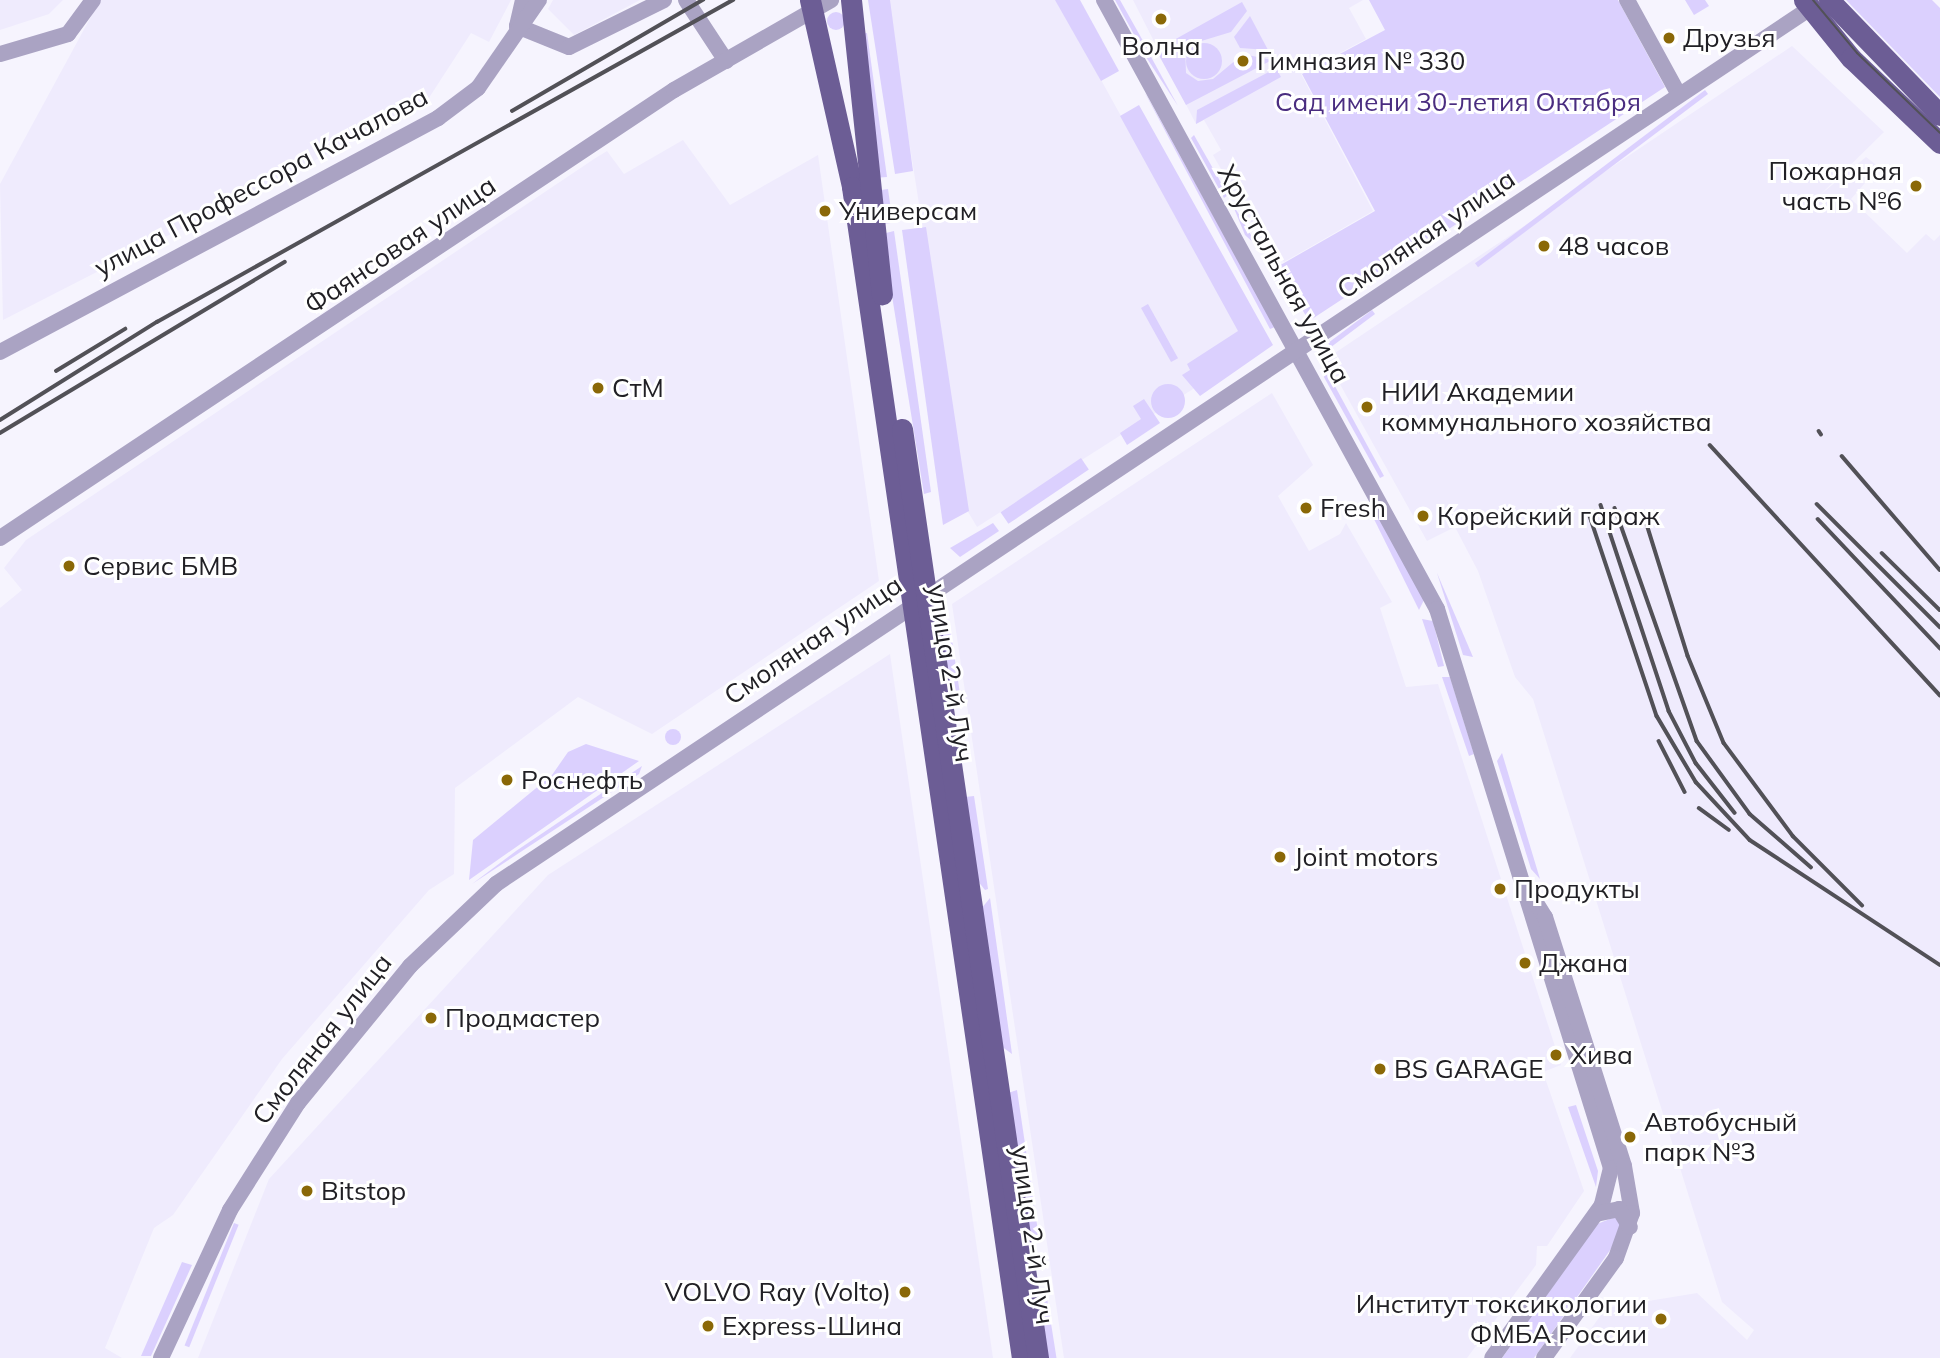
<!DOCTYPE html>
<meta charset="utf-8">
<style>
body{margin:0}
#map{position:relative;width:1940px;height:1358px;overflow:hidden;background:#f6f4fe;font-family:Mulish,sans-serif}
div>[style]{position:absolute}
.built>*{inset:0;background:#efebfd}
.green>*{inset:0;background:#dbd0fe;transform-origin:0 0}
.round{border-radius:50%}
.minor>*{height:16px;margin:-8px;padding:0 8px;transform-origin:8px;border-radius:8px;background:#aaa3c3}
.major>*{height:21px;margin:-10.5px;padding:0 10.5px;transform-origin:10.5px;border-radius:10.5px;background:#6c5d95}
.tram>*{height:2px;margin:-1px;padding:0 1px;transform-origin:1px;border-radius:1px;background:#525157}
.rail>*{height:3.5px;margin:-1.75px;padding:0 1.75px;transform-origin:1.75px;border-radius:1.75px;background:#525157}
.dots>*{width:19px;height:19px;translate:-50% -50%;box-sizing:border-box;border:4px solid #fff;border-radius:50%}
span{translate:-50% -50%;white-space:nowrap;text-align:center;line-height:1.15;-webkit-text-stroke:6px #fff;paint-order:stroke}
.poi-label{font-size:26px;color:#212025}
.left{translate:0 -50%;text-align:left}
.right{translate:-100% -50%;text-align:right}
.park-label{font-size:26px;color:#4a2d80}
.street-label{font-size:26px;color:#212025}
</style>
<div id="map">
<div class="built">
<div style="clip-path:polygon(0 0,63px 0,49px 14px,0 30px)"></div>
<div style="clip-path:polygon(100px 0,511px 0,489px 42px,471px 33px,425px 104px,3px 320px,0 184px)"></div>
<div style="clip-path:polygon(553px 0,640px 0,574px 35px,548px 9px)"></div>
<div style="clip-path:polygon(887px 0,1057px 0,1251px 352px,977px 527px,967px 510px)"></div>
<div style="clip-path:polygon(1133px 0,1363px 0,1349px 8px,1366px 39px,1301px 74px,1373px 211px,1284px 262px,1265px 230px,1258px 234px,1213px 155px,1221px 150px,1204px 120px,1196px 124px)"></div>
<div style="clip-path:polygon(1792px 46px,1884px 132px,1820px 195px,1866px 157px,1879px 167px,1851px 199px,1907px 253px,1926px 234px,1934px 241px,1940px 235px,1940px 1358px,1570px 1358px,1606px 1308px,1697px 1293px,1747px 1340px,1754px 1330px,1722px 1302px,1533px 699px,1515px 677px,1478px 571px,1455px 527px,1427px 541px,1326px 359px)"></div>
<div style="clip-path:polygon(683px 140px,730px 205px,818px 155px,879px 581px,652px 734px,578px 697px,455px 788px,454px 874px,429px 890px,282px 1059px,173px 1215px,154px 1228px,105px 1348px,122px 1358px,0 1358px,0 608px,22px 590px,4px 568px,26px 540px,594px 159px,607px 151px,624px 174px)"></div>
<div style="clip-path:polygon(1272px 393px,1313px 465px,1278px 496px,1309px 551px,1340px 534px,1346px 523px,1392px 602px,1380px 608px,1406px 687px,1438px 684px,1561px 1065px,1543px 1072px,1584px 1191px,1547px 1246px,1537px 1246px,1536px 1265px,1467px 1358px,1064px 1358px,952px 604px)"></div>
<div style="clip-path:polygon(890px 654px,993px 1358px,198px 1358px,269px 1179px,548px 875px)"></div>
</div>
<div class="green">
<div style="clip-path:polygon(868px 0,890px 0,913px 171px,895px 174px)"></div>
<div style="clip-path:polygon(1055px 0,1080px 0,1119px 71px,1101px 81px)"></div>
<div style="clip-path:polygon(1115px 0,1120px 0,1147px 48px,1142px 49px)"></div>
<div style="clip-path:polygon(1369px 0,1618px 0,1665px 87px,1309px 321px,1277px 267px,1375px 211px,1302px 74px,1385px 30px)"></div>
<div style="clip-path:polygon(1685px 0,1705px 0,1709px 6px,1694px 15px)"></div>
<div style="clip-path:polygon(1846px 0,1932px 0,1940px 8px,1940px 97px)"></div>
<div style="clip-path:polygon(1242px 2px,1247px 11px,1231px 32px,1185px 46px,1186px 73px,1198px 81px,1213px 79px,1243px 54px,1272px 60px,1186px 105px,1156px 50px)"></div>
<div class="round" style="left:827px;top:12px;width:18px;height:18px"></div>
<div style="clip-path:polygon(1250px 16px,1268px 50px,1240px 48px,1234px 37px)"></div>
<div style="clip-path:polygon(867px 33px,887px 177px,874px 178px,861px 34px)"></div>
<div class="round" style="left:1186px;top:43px;width:36px;height:36px"></div>
<div style="clip-path:polygon(1150px 55px,1178px 106px,1146px 57px)"></div>
<div style="clip-path:polygon(1276px 68px,1281px 77px,1196px 124px,1197px 110px)"></div>
<div style="left:1705px;top:90px;width:5px;height:288px;rotate:53deg"></div>
<div style="clip-path:polygon(1145px 93px,1147px 96px,1275px 327px,1270px 329px)"></div>
<div style="clip-path:polygon(1139px 105px,1273px 345px,1200px 396px,1182px 375px,1190px 370px,1187px 364px,1238px 331px,1120px 116px)"></div>
<div style="clip-path:polygon(1194px 135px,1228px 195px,1224px 198px,1191px 138px)"></div>
<div style="left:888px;top:189px;width:34px;height:12px;rotate:82deg"></div>
<div style="clip-path:polygon(1231px 201px,1258px 247px,1245px 235px)"></div>
<div style="clip-path:polygon(926px 227px,969px 511px,943px 525px,902px 230px)"></div>
<div style="clip-path:polygon(894px 231px,931px 492px,924px 494px,882px 234px)"></div>
<div style="left:1148px;top:304px;width:62px;height:8px;rotate:61deg"></div>
<div style="left:1372px;top:310px;width:5px;height:55px;rotate:53deg"></div>
<div style="clip-path:polygon(1325px 368px,1384px 476px,1380px 478px,1320px 370px)"></div>
<div class="round" style="left:1151px;top:384px;width:34px;height:34px"></div>
<div style="clip-path:polygon(1144px 399px,1160px 423px,1127px 445px,1120px 433px,1141px 419px,1133px 406px)"></div>
<div style="left:1081px;top:458px;width:14px;height:97px;rotate:56deg"></div>
<div style="clip-path:polygon(1373px 506px,1424px 600px,1419px 610px,1369px 509px)"></div>
<div style="clip-path:polygon(993px 523px,999px 531px,960px 557px,950px 548px)"></div>
<div style="clip-path:polygon(1437px 573px,1473px 657px,1463px 655px)"></div>
<div style="clip-path:polygon(1422px 619px,1433px 621px,1444px 666px,1438px 667px)"></div>
<div style="clip-path:polygon(940px 625px,951px 633px,960px 694px,948px 685px)"></div>
<div style="clip-path:polygon(1442px 677px,1450px 677px,1474px 754px,1469px 756px)"></div>
<div class="round" style="left:665px;top:729px;width:16px;height:16px"></div>
<div style="clip-path:polygon(586px 744px,639px 761px,469px 880px,473px 840px,552px 775px,568px 752px)"></div>
<div style="clip-path:polygon(1502px 753px,1540px 879px,1531px 869px,1497px 761px)"></div>
<div style="clip-path:polygon(642px 766px,639px 774px,472px 884px,516px 851px)"></div>
<div style="clip-path:polygon(974px 796px,988px 889px,985px 890px,977px 880px,965px 797px)"></div>
<div style="clip-path:polygon(990px 898px,1012px 1054px,1001px 1046px,981px 909px)"></div>
<div style="clip-path:polygon(1017px 1090px,1039px 1238px,1034px 1239px,1028px 1239px,1008px 1093px)"></div>
<div style="clip-path:polygon(1576px 1105px,1598px 1171px,1596px 1187px,1568px 1107px)"></div>
<div style="clip-path:polygon(1615px 1217px,1621px 1222px,1613px 1246px,1534px 1358px,1502px 1358px,1597px 1224px)"></div>
<div style="left:234px;top:1223px;width:5px;height:132px;rotate:22deg"></div>
<div style="clip-path:polygon(182px 1262px,192px 1265px,151px 1356px,141px 1356px)"></div>
<div style="left:1047px;top:1298px;width:61px;height:10px;rotate:81deg"></div>
</div>
<div class="minor">
<div style="left:686px;top:0;width:73px;rotate:56.7deg"></div>
<div style="left:1104px;top:0;width:694px;rotate:61.33deg"></div>
<div style="left:1437px;top:609px;width:585px;rotate:72.71deg"></div>
<div style="left:1611px;top:1168px;width:38px;rotate:104deg"></div>
<div style="left:1602px;top:1205px;width:188px;rotate:125.7deg"></div>
<div style="left:1627px;top:0;width:108px;rotate:61.3deg"></div>
<div style="left:517px;top:26px;width:56px;rotate:22deg"></div>
<div style="left:569px;top:47px;width:106px;rotate:-26.3deg"></div>
<div style="left:517px;top:26px;width:27px;rotate:-77deg"></div>
<div style="left:0;top:54px;width:71px;rotate:-16.4deg"></div>
<div style="left:68px;top:34px;width:42px;rotate:-53.7deg"></div>
<div style="left:0;top:352px;width:497px;rotate:-28.1deg"></div>
<div style="left:438px;top:118px;width:50px;rotate:-36.9deg"></div>
<div style="left:478px;top:88px;width:107px;rotate:-55.3deg"></div>
<div style="left:0;top:538px;width:809px;rotate:-33.61deg"></div>
<div style="left:674px;top:90px;width:181px;rotate:-29.8deg"></div>
<div style="left:1528px;top:890px;width:32px;rotate:58deg"></div>
<div style="left:1545px;top:917px;width:261px;rotate:72.4deg"></div>
<div style="left:1624px;top:1166px;width:48px;rotate:80.3deg"></div>
<div style="left:1632px;top:1213px;width:48px;rotate:109.6deg"></div>
<div style="left:1616px;top:1258px;width:123px;rotate:125.8deg"></div>
<div style="left:1596px;top:1214px;width:24px;rotate:-12deg"></div>
<div style="left:1619px;top:1209px;width:21px;rotate:59deg"></div>
<div style="left:161px;top:1358px;width:163px;rotate:-65deg"></div>
<div style="left:230px;top:1210px;width:127px;rotate:-57.6deg"></div>
<div style="left:298px;top:1103px;width:177px;rotate:-50.7deg"></div>
<div style="left:410px;top:966px;width:119px;rotate:-43.6deg"></div>
<div style="left:496px;top:884px;width:1589px;rotate:-33.68deg"></div>
</div>
<div class="major">
<div style="left:810px;top:0;width:192px;rotate:77.3deg"></div>
<div style="left:852px;top:187px;width:1183px;rotate:81.74deg"></div>
<div style="left:851px;top:0;width:296px;rotate:84deg"></div>
<div style="left:1804px;top:0;width:75px;rotate:51deg"></div>
<div style="left:1851px;top:58px;width:123px;rotate:43.7deg"></div>
<div style="left:1829px;top:0;width:160px;rotate:46deg"></div>
<div style="left:902px;top:429px;width:939px;rotate:81.67deg"></div>
</div>
<div class="tram">
<div style="left:1813px;top:0;width:69px;rotate:50.3deg"></div>
<div style="left:1857px;top:53px;width:115px;rotate:43.9deg"></div>
</div>
<div class="rail">
<div style="left:512px;top:111px;width:221px;rotate:-30.2deg"></div>
<div style="left:56px;top:371px;width:81px;rotate:-31.3deg"></div>
<div style="left:0;top:420px;width:185px;rotate:-32deg"></div>
<div style="left:157px;top:322px;width:660px;rotate:-29.21deg"></div>
<div style="left:1819px;top:431px;width:4px;rotate:56deg"></div>
<div style="left:0;top:433px;width:332px;rotate:-31deg"></div>
<div style="left:1710px;top:445px;width:340px;rotate:47.4deg"></div>
<div style="left:1842px;top:456px;width:150px;rotate:49.3deg"></div>
<div style="left:1817px;top:504px;width:174px;rotate:45deg"></div>
<div style="left:1601px;top:505px;width:217px;rotate:71.7deg"></div>
<div style="left:1669px;top:711px;width:59px;rotate:62.6deg"></div>
<div style="left:1696px;top:763px;width:63px;rotate:52deg"></div>
<div style="left:1615px;top:508px;width:247px;rotate:70.6deg"></div>
<div style="left:1697px;top:741px;width:90px;rotate:54deg"></div>
<div style="left:1750px;top:814px;width:81px;rotate:41deg"></div>
<div style="left:1590px;top:516px;width:211px;rotate:71.5deg"></div>
<div style="left:1657px;top:716px;width:77px;rotate:59.4deg"></div>
<div style="left:1696px;top:782px;width:79px;rotate:47deg"></div>
<div style="left:1750px;top:840px;width:227px;rotate:33.3deg"></div>
<div style="left:1818px;top:519px;width:178px;rotate:46.6deg"></div>
<div style="left:1646px;top:521px;width:141px;rotate:72.7deg"></div>
<div style="left:1688px;top:656px;width:94px;rotate:67.5deg"></div>
<div style="left:1724px;top:743px;width:116px;rotate:53.4deg"></div>
<div style="left:1793px;top:836px;width:98px;rotate:45deg"></div>
<div style="left:1882px;top:553px;width:81px;rotate:44.5deg"></div>
<div style="left:1659px;top:741px;width:57px;rotate:63deg"></div>
<div style="left:1699px;top:808px;width:37px;rotate:36deg"></div>
</div>
<div class="dots">
<div style="left:1161px;top:19px;background:#8a6807"></div>
<div style="left:1669px;top:38px;background:#8a6807"></div>
<div style="left:1243px;top:61px;background:#8a6807"></div>
<div style="left:1916px;top:186px;background:#8a6807"></div>
<div style="left:825px;top:211px;background:#8a6807"></div>
<div style="left:1544px;top:246px;background:#8a6807"></div>
<div style="left:598px;top:388px;background:#8a6807"></div>
<div style="left:1367px;top:407px;background:#8a6807"></div>
<div style="left:1306px;top:508px;background:#8a6807"></div>
<div style="left:1423px;top:516px;background:#8a6807"></div>
<div style="left:69px;top:566px;background:#8a6807"></div>
<div style="left:507px;top:780px;background:#8a6807"></div>
<div style="left:1280px;top:857px;background:#8a6807"></div>
<div style="left:1500px;top:889px;background:#8a6807"></div>
<div style="left:1525px;top:963px;background:#8a6807"></div>
<div style="left:431px;top:1018px;background:#8a6807"></div>
<div style="left:1556px;top:1055px;background:#8a6807"></div>
<div style="left:1380px;top:1069px;background:#8a6807"></div>
<div style="left:1630px;top:1137px;background:#8a6807"></div>
<div style="left:307px;top:1191px;background:#8a6807"></div>
<div style="left:905px;top:1292px;background:#8a6807"></div>
<div style="left:1661px;top:1319px;background:#8a6807"></div>
<div style="left:708px;top:1326px;background:#8a6807"></div>
</div>
<div class="poi-label">
<span class="left" style="left:1683px;top:38px">Друзья</span>
<span style="left:1161px;top:46px">Волна</span>
<span class="left" style="left:1257px;top:61px">Гимназия № 330</span>
<span class="right" style="left:1902px;top:186px">Пожарная<br>часть №6</span>
<span class="left" style="left:839px;top:211px">Универсам</span>
<span class="left" style="left:1558px;top:246px">48 часов</span>
<span class="left" style="left:612px;top:388px">СтМ</span>
<span class="left" style="left:1381px;top:407px">НИИ Академии<br>коммунального хозяйства</span>
<span class="left" style="left:1320px;top:508px">Fresh</span>
<span class="left" style="left:1437px;top:516px">Корейский гараж</span>
<span class="left" style="left:83px;top:566px">Сервис БМВ</span>
<span class="left" style="left:521px;top:780px">Роснефть</span>
<span class="left" style="left:1294px;top:857px">Joint motors</span>
<span class="left" style="left:1514px;top:889px">Продукты</span>
<span class="left" style="left:1539px;top:963px">Джана</span>
<span class="left" style="left:445px;top:1018px">Продмастер</span>
<span class="left" style="left:1570px;top:1055px">Хива</span>
<span class="left" style="left:1394px;top:1069px">BS GARAGE</span>
<span class="left" style="left:1644px;top:1137px">Автобусный<br>парк №3</span>
<span class="left" style="left:321px;top:1191px">Bitstop</span>
<span class="right" style="left:891px;top:1292px">VOLVO Ray (Volto)</span>
<span class="right" style="left:1647px;top:1319px">Институт токсикологии<br>ФМБА России</span>
<span class="left" style="left:722px;top:1326px">Express-Шина</span>
</div>
<div class="park-label">
<span style="left:1458px;top:102px">Сад имени 30-летия Октября</span>
</div>
<div class="street-label">
<span style="left:261px;top:182px;rotate:-28deg">улица Профессора Качалова</span>
<span style="left:1426px;top:234px;rotate:-34deg">Смоляная улица</span>
<span style="left:400px;top:245px;rotate:-34deg">Фаянсовая улица</span>
<span style="left:1284px;top:274px;rotate:61deg">Хрустальная улица</span>
<span style="left:813px;top:640px;rotate:-34deg">Смоляная улица</span>
<span style="left:951px;top:673px;rotate:81deg">улица 2-й Луч</span>
<span style="left:322px;top:1039px;rotate:-52deg">Смоляная улица</span>
<span style="left:1033px;top:1235px;rotate:82deg">улица 2-й Луч</span>
</div>
</div>
